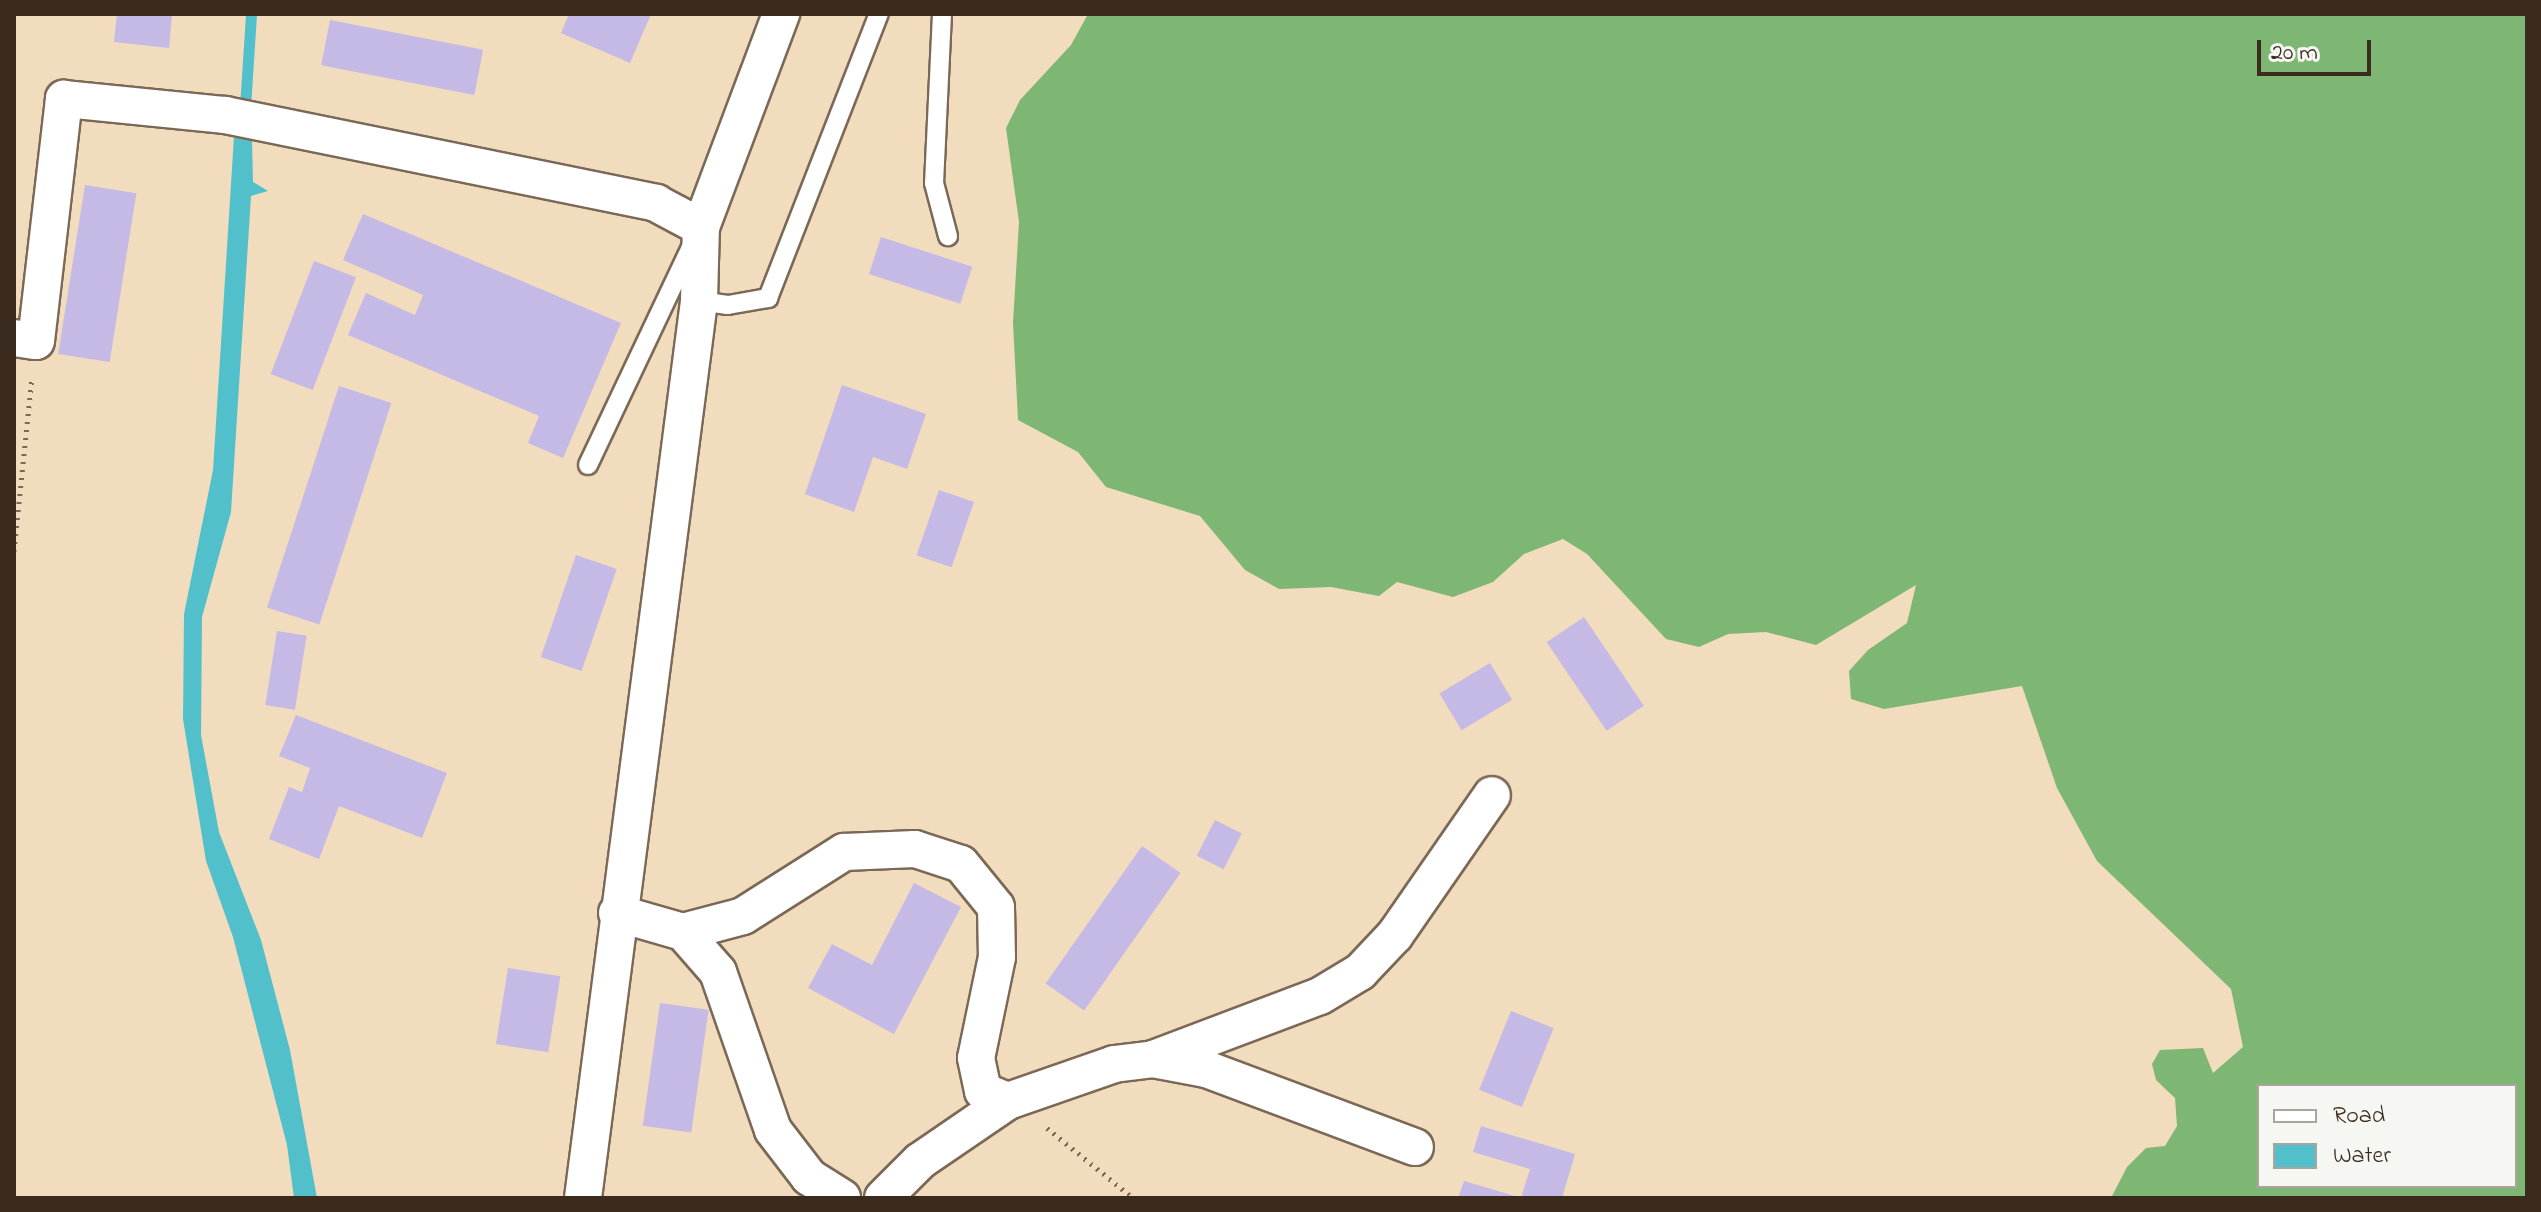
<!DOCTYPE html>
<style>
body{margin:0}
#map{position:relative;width:2541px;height:1212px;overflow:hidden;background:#f1dcbd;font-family:"Indie Flower",sans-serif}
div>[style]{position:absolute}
.forest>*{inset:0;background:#7eb674}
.water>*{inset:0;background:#52c0ca}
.stream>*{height:11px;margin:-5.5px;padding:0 5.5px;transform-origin:5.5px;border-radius:5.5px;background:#52c0ca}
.building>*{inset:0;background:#c5b9e6;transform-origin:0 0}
.path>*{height:5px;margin-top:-2.5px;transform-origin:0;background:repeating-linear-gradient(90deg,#7b6856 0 2px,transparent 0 8px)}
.roads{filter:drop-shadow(2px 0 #7b6856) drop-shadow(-2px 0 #7b6856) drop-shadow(0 2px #7b6856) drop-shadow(0 -2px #7b6856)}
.lane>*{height:18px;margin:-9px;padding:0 9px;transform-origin:9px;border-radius:9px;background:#fff}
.street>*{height:36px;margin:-18px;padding:0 18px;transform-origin:18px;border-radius:18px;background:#fff}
span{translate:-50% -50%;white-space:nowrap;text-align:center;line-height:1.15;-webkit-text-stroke:7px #f6f6f2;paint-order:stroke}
.frame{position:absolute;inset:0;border:16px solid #3b2a1e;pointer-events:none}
.legend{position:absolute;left:2257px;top:1084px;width:260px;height:104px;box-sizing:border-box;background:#f6f6f2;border:2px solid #aba49d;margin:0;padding:10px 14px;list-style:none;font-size:24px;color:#3b2a1e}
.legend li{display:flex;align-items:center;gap:16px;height:40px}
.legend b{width:40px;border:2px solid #aba49d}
.scale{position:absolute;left:2257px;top:40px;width:114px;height:36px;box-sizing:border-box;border:4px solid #3b2a1e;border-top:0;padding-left:10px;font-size:24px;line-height:28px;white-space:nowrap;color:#3b2a1e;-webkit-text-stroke:6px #f6f6f2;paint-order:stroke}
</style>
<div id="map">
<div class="forest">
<div style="clip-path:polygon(evenodd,1088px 14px,2527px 14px,2527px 1198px,2111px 1198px,2127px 1167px,2146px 1148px,2165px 1146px,2177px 1126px,2175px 1098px,2156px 1080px,2152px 1064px,2160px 1050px,2203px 1048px,2213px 1073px,2243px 1047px,2231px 989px,2097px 861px,2057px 788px,2022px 686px,1884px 709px,1851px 699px,1849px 671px,1868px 650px,1907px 623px,1916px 585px,1816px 645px,1766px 632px,1728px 634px,1699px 647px,1666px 639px,1587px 554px,1563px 539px,1524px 554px,1493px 582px,1453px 597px,1397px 582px,1379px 596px,1331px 587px,1279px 589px,1245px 570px,1200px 516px,1106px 487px,1078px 452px,1018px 420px,1013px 323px,1019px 222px,1006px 128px,1020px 100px,1071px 45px,1088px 14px,2259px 1086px,2515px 1086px,2515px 1186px,2259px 1186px,2259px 1086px)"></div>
</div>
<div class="water">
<div style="clip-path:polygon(234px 136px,252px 140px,253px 182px,268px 191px,251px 196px,231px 512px,202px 617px,201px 735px,219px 832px,261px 940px,290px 1050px,317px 1198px,294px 1198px,287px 1145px,233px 937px,206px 861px,183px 719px,184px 614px,213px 470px)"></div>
</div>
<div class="stream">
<div style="left:243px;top:138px;width:124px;rotate:-86.3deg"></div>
</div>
<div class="building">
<div style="clip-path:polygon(117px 14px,172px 14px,169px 48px,114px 42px)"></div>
<div style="clip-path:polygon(569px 14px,651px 14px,630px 63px,561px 33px)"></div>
<div style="left:330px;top:20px;width:156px;height:46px;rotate:11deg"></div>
<div style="left:85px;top:185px;width:52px;height:171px;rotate:9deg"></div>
<div style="clip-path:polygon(363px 214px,621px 323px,563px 458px,528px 443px,539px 416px,348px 335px,366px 293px,415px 315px,423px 295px,343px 260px)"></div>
<div style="left:881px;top:237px;width:96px;height:39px;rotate:18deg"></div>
<div style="left:314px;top:261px;width:45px;height:121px;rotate:21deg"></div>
<div style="clip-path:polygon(842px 385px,926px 414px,907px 469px,873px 457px,854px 512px,805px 494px)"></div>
<div style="left:339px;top:386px;width:55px;height:233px;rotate:18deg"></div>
<div style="left:939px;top:490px;width:37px;height:69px;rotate:19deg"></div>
<div style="left:576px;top:555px;width:43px;height:108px;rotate:19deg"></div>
<div style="left:1584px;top:617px;width:107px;height:45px;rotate:56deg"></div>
<div style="left:277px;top:631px;width:30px;height:75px;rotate:9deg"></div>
<div style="left:1490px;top:663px;width:43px;height:59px;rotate:59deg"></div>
<div style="clip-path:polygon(296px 715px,447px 773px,422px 838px,339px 806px,319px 859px,269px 839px,289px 787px,302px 792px,310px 768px,279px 756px)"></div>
<div style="left:1215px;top:820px;width:30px;height:40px;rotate:27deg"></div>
<div style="left:1142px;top:846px;width:47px;height:168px;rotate:35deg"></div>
<div style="clip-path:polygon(914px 883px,961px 907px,894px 1034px,808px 988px,832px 944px,872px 965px)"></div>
<div style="left:508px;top:968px;width:53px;height:77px;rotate:9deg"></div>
<div style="left:660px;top:1003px;width:49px;height:124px;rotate:8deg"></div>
<div style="left:1511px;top:1011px;width:46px;height:85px;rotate:22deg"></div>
<div style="clip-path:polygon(1481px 1126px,1575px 1154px,1562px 1198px,1521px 1198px,1530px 1169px,1473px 1152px)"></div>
<div style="clip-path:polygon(1464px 1181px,1518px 1197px,1518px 1198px,1458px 1198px)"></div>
</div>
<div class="path">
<div style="left:14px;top:551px;width:174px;rotate:-84.1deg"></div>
<div style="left:1047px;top:1128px;width:111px;rotate:39.1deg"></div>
</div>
<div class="roads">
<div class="lane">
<div style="left:942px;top:14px;width:169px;rotate:92.7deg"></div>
<div style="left:934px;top:183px;width:55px;rotate:75.2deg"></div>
<div style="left:699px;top:301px;width:29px;rotate:8deg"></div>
<div style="left:728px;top:305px;width:41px;rotate:-9.9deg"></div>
<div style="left:768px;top:298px;width:305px;rotate:-68.7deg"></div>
<div style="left:588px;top:465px;width:241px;rotate:-64.7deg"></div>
</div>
<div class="street">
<div style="left:14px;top:338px;width:22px;rotate:8deg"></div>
<div style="left:36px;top:341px;width:244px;rotate:-83.4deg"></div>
<div style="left:64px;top:99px;width:162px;rotate:5.7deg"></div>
<div style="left:225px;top:115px;width:440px;rotate:11.5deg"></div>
<div style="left:656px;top:203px;width:51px;rotate:28.1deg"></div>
<div style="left:617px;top:913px;width:69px;rotate:16.1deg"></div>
<div style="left:683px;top:932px;width:62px;rotate:-14.9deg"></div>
<div style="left:743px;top:916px;width:120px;rotate:-32.4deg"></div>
<div style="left:844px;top:852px;width:71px;rotate:-2.4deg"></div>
<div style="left:915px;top:849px;width:48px;rotate:18.1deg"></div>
<div style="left:961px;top:864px;width:55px;rotate:50.9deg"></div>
<div style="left:996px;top:907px;width:50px;rotate:88.9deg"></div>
<div style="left:997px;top:957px;width:103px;rotate:101.7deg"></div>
<div style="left:976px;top:1058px;width:34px;rotate:78deg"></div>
<div style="left:983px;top:1091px;width:27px;rotate:22deg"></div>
<div style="left:1008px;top:1101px;width:112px;rotate:-19.2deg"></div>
<div style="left:1114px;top:1064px;width:39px;rotate:-7deg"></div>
<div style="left:1153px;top:1059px;width:54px;rotate:10.7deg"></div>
<div style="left:1206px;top:1069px;width:223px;rotate:20.5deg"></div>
<div style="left:683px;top:932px;width:53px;rotate:48.8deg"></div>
<div style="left:718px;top:972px;width:167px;rotate:70.8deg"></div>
<div style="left:773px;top:1130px;width:59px;rotate:52.5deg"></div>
<div style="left:809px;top:1177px;width:39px;rotate:32deg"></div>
<div style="left:1153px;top:1059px;width:178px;rotate:-20.7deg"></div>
<div style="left:1320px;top:996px;width:47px;rotate:-31deg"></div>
<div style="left:1360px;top:972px;width:51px;rotate:-46.6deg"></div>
<div style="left:1395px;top:935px;width:170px;rotate:-55.3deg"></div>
<div style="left:583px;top:1198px;width:904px;rotate:-82.63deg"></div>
<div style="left:699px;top:301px;width:74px;rotate:-88.5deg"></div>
<div style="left:701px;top:227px;width:228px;rotate:-69.4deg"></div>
<div style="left:883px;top:1198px;width:52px;rotate:-45deg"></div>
<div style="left:920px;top:1161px;width:107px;rotate:-34.3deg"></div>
</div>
</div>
<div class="frame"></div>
<ul class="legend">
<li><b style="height:10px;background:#fff"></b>Road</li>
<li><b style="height:22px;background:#52c0ca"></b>Water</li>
</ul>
<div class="scale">20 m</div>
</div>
